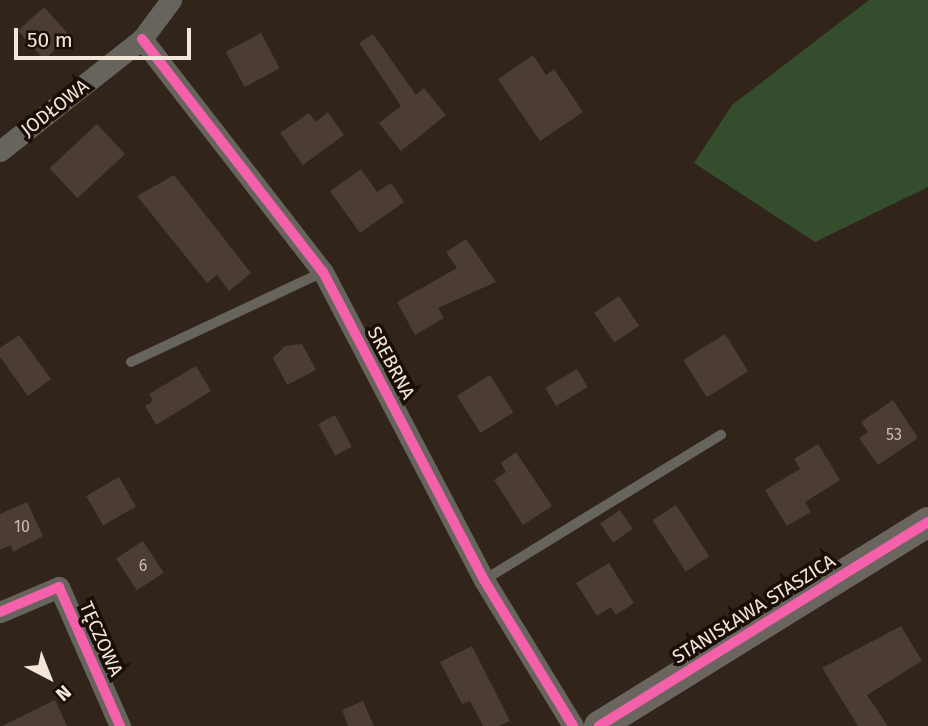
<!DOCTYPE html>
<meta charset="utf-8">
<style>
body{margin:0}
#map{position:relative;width:928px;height:726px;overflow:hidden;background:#31241b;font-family:"Fira Sans",sans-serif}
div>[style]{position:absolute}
.green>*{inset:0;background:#344d2d}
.building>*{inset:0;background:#4b3d33;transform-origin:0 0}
.lane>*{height:10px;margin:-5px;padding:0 5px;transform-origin:5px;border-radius:5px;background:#67645e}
.street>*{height:21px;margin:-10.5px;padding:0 10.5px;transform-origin:10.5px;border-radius:10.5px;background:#67645e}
.secondary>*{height:30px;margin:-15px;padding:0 15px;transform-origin:15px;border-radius:15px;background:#6a655e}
.cycleway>*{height:10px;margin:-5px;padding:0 5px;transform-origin:5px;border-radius:5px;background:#f560ab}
span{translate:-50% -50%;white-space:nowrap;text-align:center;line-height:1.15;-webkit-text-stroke:7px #190f08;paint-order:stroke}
.number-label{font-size:16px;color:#cabcb1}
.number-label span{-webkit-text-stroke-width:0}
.street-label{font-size:19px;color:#f5e6db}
.north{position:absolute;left:14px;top:642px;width:70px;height:70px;-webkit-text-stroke:5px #190f08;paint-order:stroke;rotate:138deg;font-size:19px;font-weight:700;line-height:28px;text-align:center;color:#f5e6db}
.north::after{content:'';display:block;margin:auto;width:24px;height:32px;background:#f5e6db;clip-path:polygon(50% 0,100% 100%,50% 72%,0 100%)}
.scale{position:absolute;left:14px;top:28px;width:177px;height:32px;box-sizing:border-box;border:4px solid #f5e6db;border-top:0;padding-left:9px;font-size:21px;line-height:24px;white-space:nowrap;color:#f5e6db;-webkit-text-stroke:5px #190f08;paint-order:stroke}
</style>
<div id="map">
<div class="green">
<div style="clip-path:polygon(869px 0,928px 0,928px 187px,815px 242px,694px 163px,732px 105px)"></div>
</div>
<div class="building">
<div style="left:44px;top:7px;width:39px;height:35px;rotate:48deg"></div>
<div style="left:261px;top:33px;width:40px;height:40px;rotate:62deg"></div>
<div style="clip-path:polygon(373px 34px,416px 95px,424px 88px,446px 115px,401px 151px,379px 123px,401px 106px,359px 43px)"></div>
<div style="clip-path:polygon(533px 55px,546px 75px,554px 69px,583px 112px,540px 141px,498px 79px)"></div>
<div style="clip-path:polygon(328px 112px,344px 135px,303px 165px,280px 133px,309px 113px,316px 122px)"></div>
<div style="left:97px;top:124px;width:41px;height:65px;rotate:47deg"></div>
<div style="clip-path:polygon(361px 169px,377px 192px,391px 183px,404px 202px,360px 233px,330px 191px)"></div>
<div style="clip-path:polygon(174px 175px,251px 273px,229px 291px,217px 275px,207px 283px,137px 196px)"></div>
<div style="clip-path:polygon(466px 239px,496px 282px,438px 308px,444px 318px,415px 335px,397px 302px,457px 268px,446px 252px)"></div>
<div style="left:619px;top:296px;width:36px;height:30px;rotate:56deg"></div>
<div style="left:725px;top:334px;width:44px;height:49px;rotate:58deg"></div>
<div style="clip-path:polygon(19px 335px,51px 379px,28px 396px,0 357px,0 348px)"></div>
<div style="clip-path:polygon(302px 344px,316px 370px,287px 385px,273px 358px,285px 346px)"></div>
<div style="clip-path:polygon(196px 366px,211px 391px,156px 425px,145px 406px,153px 401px,149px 394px)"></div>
<div style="left:577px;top:369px;width:21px;height:37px;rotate:59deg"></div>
<div style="left:490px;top:375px;width:44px;height:39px;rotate:58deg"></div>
<div style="clip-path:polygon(893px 400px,918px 438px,878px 465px,859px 438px,868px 432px,861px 422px)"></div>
<div style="left:335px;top:415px;width:36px;height:19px;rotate:62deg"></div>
<div style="clip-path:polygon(818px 444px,840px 480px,805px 502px,811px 512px,787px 526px,765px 490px,800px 469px,794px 459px)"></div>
<div style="clip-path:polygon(516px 452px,552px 506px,523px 525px,494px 480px,506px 472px,501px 463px)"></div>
<div style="left:119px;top:477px;width:34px;height:38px;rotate:60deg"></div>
<div style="clip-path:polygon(27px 502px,43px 536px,13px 552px,11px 545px,0 550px,0 514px)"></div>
<div style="left:676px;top:505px;width:61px;height:28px;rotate:57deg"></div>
<div style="left:620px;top:510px;width:23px;height:24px;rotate:56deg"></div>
<div style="left:143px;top:541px;width:38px;height:32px;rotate:57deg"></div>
<div style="clip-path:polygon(609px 563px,634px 603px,616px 615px,611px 607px,597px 616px,576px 583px)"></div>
<div style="clip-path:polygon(901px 626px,922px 661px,867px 695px,888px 726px,858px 726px,822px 668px)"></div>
<div style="clip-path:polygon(472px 646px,510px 721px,499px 726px,483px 726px,470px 701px,462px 704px,440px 662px)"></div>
<div style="clip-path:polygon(55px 700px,67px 726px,2px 726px)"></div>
<div style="clip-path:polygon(363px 701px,374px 726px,348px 726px,342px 710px)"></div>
</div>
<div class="lane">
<div style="left:131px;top:362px;width:212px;rotate:-25.1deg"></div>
<div style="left:484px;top:580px;width:278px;rotate:-31.5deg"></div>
</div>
<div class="street">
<div style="left:142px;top:39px;width:295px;rotate:52.2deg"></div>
<div style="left:323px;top:272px;width:348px;rotate:62.4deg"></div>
<div style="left:484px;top:580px;width:171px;rotate:58.6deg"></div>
<div style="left:0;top:151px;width:181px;rotate:-38.3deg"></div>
<div style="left:142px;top:39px;width:49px;rotate:-53.4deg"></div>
<div style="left:0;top:612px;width:64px;rotate:-23deg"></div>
<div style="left:59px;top:587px;width:152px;rotate:66.3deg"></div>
</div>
<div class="secondary">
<div style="left:599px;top:726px;width:387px;rotate:-31.8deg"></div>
</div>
<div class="cycleway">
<div style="left:142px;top:39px;width:295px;rotate:52.2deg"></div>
<div style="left:323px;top:272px;width:348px;rotate:62.4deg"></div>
<div style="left:484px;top:580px;width:171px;rotate:58.6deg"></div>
<div style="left:0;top:612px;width:64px;rotate:-23deg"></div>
<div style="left:59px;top:587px;width:152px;rotate:66.3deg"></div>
<div style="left:599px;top:726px;width:387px;rotate:-31.8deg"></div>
</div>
<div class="number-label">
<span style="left:894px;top:435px">53</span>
<span style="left:22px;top:527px">10</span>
<span style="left:143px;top:566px">6</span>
</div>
<div class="street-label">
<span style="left:55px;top:108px;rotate:-38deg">JODŁOWA</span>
<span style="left:391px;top:363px;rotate:62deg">SREBRNA</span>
<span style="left:754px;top:609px;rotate:-32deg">STANISŁAWA STASZICA</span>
<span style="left:101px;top:639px;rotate:66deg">TĘCZOWA</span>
</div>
<div class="north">N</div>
<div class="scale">50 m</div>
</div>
